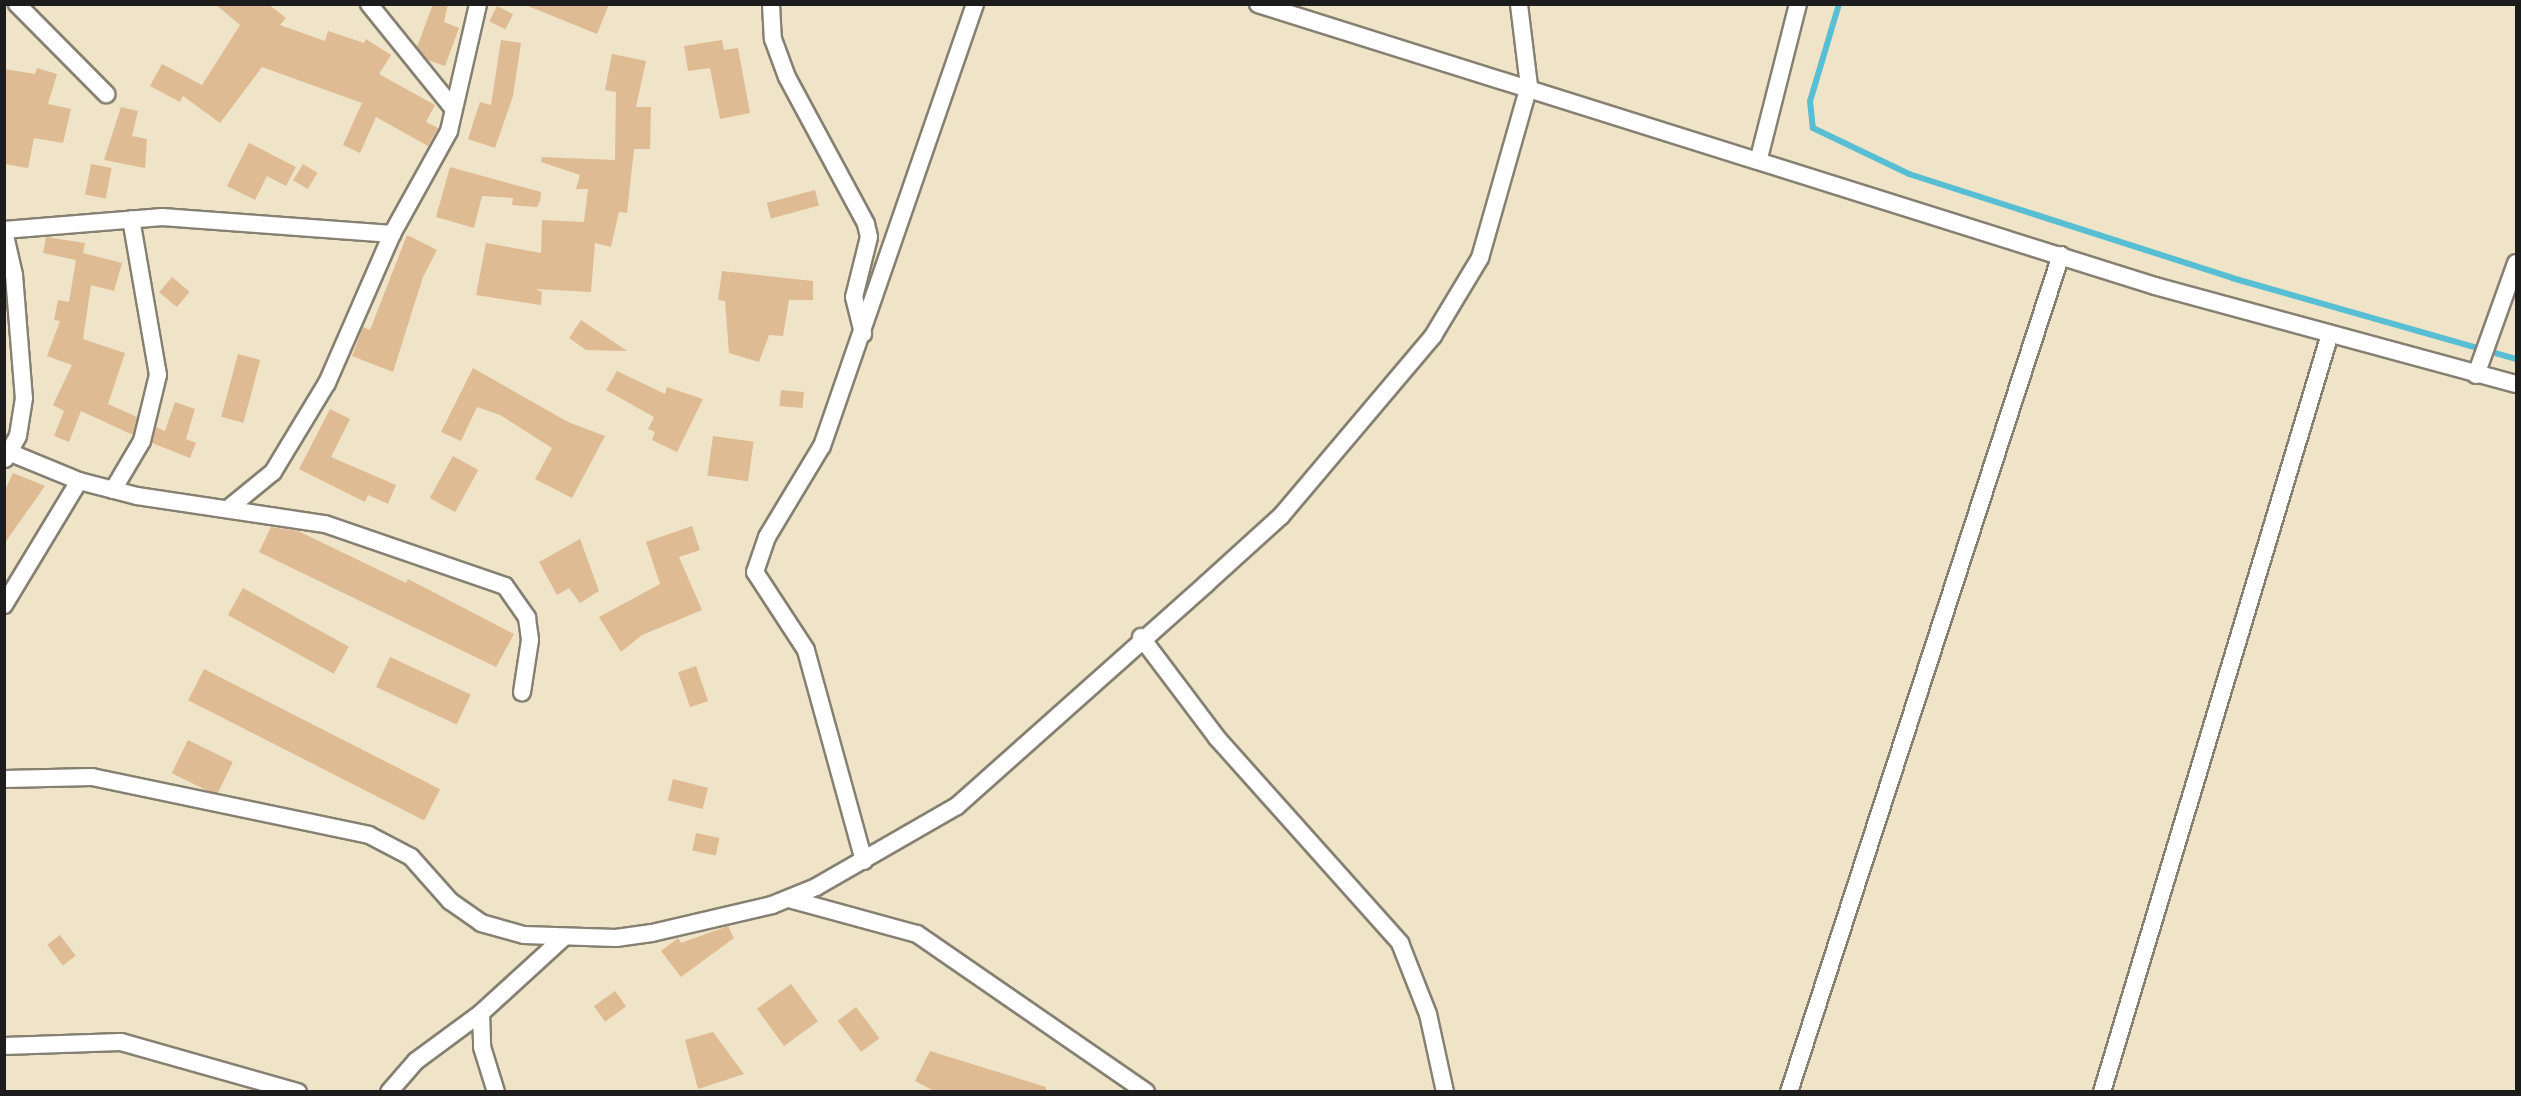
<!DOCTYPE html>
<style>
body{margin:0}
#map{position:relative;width:2521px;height:1096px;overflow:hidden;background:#efe4c8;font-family:Pangolin,sans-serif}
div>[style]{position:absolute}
.stream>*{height:6px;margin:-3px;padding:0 3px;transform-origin:3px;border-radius:3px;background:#57bed4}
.building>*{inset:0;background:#debb93;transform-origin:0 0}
.roads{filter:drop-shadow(2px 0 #868072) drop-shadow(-2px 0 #868072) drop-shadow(0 2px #868072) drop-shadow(0 -2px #868072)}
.minor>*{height:16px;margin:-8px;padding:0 8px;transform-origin:8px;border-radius:8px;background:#fff}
span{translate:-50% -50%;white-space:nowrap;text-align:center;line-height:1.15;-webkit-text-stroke:6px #f7f3e8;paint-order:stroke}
.frame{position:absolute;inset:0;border:6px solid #1c1c1c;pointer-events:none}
</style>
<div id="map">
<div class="stream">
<div style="left:1839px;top:4px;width:101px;rotate:106.6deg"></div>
<div style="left:1810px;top:101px;width:27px;rotate:84deg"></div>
<div style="left:1813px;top:128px;width:106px;rotate:25.6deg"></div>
<div style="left:1909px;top:174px;width:339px;rotate:17.8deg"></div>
<div style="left:2232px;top:278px;width:295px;rotate:15.9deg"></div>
</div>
<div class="building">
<div style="clip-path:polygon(215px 4px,268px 4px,286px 18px,280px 25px,325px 41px,328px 31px,364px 43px,366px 39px,391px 55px,379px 74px,435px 105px,426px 122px,438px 128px,428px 146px,376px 117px,360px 153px,343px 145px,362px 103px,262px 67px,220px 123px,183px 96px,180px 102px,150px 86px,162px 64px,202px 85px,240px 25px)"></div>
<div style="clip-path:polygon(433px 4px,448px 4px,444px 22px,459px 28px,445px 66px,428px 60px,417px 47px)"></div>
<div style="clip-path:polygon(523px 4px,609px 4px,597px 34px)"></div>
<div style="left:497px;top:6px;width:18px;height:17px;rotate:27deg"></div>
<div style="clip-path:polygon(501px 40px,521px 43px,513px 96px,495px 148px,468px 139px,480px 102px,491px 105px)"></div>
<div style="clip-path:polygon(722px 40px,724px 50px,738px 48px,750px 113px,720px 119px,710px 68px,688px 71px,684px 46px)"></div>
<div style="clip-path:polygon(612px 54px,646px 61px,636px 107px,651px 107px,650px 149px,634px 149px,627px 213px,619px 212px,611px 247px,595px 243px,591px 292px,536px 289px,542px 292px,541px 305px,476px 295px,486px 243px,541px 253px,542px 220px,584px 222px,588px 189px,576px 189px,580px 175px,541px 162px,542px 157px,615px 160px,616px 92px,605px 90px)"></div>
<div style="clip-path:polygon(37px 68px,57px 74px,48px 104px,71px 109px,63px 143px,34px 138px,28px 168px,4px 164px,4px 69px,35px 74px)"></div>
<div style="clip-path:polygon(121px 107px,138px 111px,132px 136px,147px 139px,145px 168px,104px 160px)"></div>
<div style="clip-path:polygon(249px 143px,296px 167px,286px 186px,267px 176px,255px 200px,227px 186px)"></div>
<div style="left:91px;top:164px;width:21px;height:31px;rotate:11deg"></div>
<div style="left:303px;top:164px;width:17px;height:19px;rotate:31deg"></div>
<div style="clip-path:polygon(450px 167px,541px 192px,540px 201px,537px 207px,512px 205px,513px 198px,482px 196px,474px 228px,436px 217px)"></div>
<div style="left:815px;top:190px;width:16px;height:50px;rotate:75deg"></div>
<div style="clip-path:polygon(407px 235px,437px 250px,423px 277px,393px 372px,352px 356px,363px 327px,370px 330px)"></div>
<div style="clip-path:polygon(46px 237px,85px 243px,83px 253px,122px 263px,114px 291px,91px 285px,83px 339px,125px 353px,108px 404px,137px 417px,133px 435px,81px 411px,69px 442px,54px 436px,64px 411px,53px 405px,72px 365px,47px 356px,60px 321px,54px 320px,58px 300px,69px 302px,76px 260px,43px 253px)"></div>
<div style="clip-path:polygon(722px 271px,813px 281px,813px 300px,789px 300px,783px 336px,769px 335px,759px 362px,729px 353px,725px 301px,718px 300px)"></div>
<div style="left:172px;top:277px;width:23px;height:20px;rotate:40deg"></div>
<div style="clip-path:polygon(581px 320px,627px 351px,586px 350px,569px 338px)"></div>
<div style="left:238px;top:354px;width:23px;height:65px;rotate:15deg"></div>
<div style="clip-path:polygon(473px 368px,568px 422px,605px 436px,572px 498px,535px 479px,552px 448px,500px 415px,477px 407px,461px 441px,441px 432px)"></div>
<div style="clip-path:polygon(617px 371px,665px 394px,667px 387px,703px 399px,677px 452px,652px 440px,655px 432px,648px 429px,654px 417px,606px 390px)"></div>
<div style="left:781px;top:390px;width:23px;height:16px;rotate:5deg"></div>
<div style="clip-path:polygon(175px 402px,195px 409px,186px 439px,196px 443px,190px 458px,152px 443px,156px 427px,165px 431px)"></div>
<div style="clip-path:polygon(330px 409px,350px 419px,331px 457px,396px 485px,388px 504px,368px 495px,365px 502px,299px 469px)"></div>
<div style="left:713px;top:436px;width:41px;height:40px;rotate:8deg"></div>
<div style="left:453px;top:456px;width:29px;height:48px;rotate:29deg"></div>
<div style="clip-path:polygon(13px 473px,45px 486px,4px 544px,4px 492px)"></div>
<div style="clip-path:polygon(692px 526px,700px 550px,679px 557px,702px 610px,642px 635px,621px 652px,599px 617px,660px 584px,646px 542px)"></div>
<div style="clip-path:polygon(271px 527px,298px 531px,406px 583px,408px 579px,514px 634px,496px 667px,259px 552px)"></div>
<div style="clip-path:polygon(580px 539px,599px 591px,580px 603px,569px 588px,557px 595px,539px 562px)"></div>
<div style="left:243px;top:588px;width:121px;height:31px;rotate:29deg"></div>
<div style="left:390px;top:657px;width:89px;height:33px;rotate:25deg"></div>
<div style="left:696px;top:666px;width:37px;height:19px;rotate:71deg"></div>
<div style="left:204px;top:669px;width:265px;height:35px;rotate:27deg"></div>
<div style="left:188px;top:740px;width:50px;height:37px;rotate:26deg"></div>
<div style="left:673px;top:779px;width:36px;height:22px;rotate:14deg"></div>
<div style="left:696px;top:833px;width:24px;height:18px;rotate:12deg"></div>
<div style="clip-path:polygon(728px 926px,734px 938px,681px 977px,661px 951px,678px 938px,681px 943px)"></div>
<div style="left:60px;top:935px;width:26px;height:16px;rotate:53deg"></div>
<div style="left:791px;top:984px;width:46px;height:42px;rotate:54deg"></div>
<div style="left:615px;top:991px;width:19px;height:26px;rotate:54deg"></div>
<div style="left:856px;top:1007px;width:39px;height:23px;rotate:53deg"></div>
<div style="clip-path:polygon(713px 1032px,744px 1074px,698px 1089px,685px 1040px)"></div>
<div style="clip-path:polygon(930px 1051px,1046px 1087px,1046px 1092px,936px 1092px,915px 1081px)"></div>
</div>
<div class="roads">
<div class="minor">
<div style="left:17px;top:4px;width:127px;rotate:45.3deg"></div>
<div style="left:369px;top:4px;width:134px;rotate:51.1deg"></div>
<div style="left:771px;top:4px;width:35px;rotate:87deg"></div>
<div style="left:773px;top:39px;width:40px;rotate:69.8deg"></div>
<div style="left:787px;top:77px;width:167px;rotate:61.7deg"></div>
<div style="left:866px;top:224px;width:13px;rotate:77deg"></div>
<div style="left:869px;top:237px;width:62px;rotate:104deg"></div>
<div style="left:854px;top:297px;width:38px;rotate:76deg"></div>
<div style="left:1258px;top:4px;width:940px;rotate:17.45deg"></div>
<div style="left:2155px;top:286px;width:374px;rotate:15.2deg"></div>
<div style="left:1759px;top:158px;width:159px;rotate:-75.8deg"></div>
<div style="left:4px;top:230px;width:159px;rotate:-4.7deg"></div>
<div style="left:162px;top:217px;width:231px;rotate:4.2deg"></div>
<div style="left:4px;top:231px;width:45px;rotate:77.2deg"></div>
<div style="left:14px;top:275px;width:123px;rotate:85.4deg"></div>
<div style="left:24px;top:398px;width:38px;rotate:99deg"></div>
<div style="left:18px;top:436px;width:26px;rotate:119deg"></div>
<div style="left:2476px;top:375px;width:119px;rotate:-70.3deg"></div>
<div style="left:11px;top:453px;width:74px;rotate:22.4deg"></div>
<div style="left:79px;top:481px;width:60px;rotate:14.5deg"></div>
<div style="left:137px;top:496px;width:190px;rotate:8.5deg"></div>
<div style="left:325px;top:524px;width:190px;rotate:19deg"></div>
<div style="left:505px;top:586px;width:39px;rotate:55deg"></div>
<div style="left:527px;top:618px;width:22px;rotate:82deg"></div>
<div style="left:530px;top:640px;width:53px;rotate:98.7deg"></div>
<div style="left:113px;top:490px;width:57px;rotate:-59.4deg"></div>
<div style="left:142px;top:441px;width:68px;rotate:-76.4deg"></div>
<div style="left:158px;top:375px;width:158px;rotate:-99.8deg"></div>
<div style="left:229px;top:508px;width:57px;rotate:-39.3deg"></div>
<div style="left:273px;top:472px;width:104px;rotate:-58.8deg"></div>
<div style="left:327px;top:383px;width:163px;rotate:-66.4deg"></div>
<div style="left:392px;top:234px;width:118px;rotate:-61deg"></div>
<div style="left:449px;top:131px;width:130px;rotate:-77.1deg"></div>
<div style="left:4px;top:605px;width:145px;rotate:-58.8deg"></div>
<div style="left:1141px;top:637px;width:126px;rotate:53deg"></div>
<div style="left:1217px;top:738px;width:275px;rotate:48.2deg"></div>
<div style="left:1400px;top:943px;width:76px;rotate:68.5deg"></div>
<div style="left:1428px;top:1014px;width:80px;rotate:77.7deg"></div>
<div style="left:4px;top:779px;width:88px;rotate:-1.3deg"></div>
<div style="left:92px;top:777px;width:283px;rotate:11.8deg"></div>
<div style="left:369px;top:835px;width:47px;rotate:27.6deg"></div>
<div style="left:411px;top:857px;width:59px;rotate:48.4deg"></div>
<div style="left:450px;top:901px;width:38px;rotate:35deg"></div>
<div style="left:481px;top:923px;width:45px;rotate:15.6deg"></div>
<div style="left:524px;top:935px;width:92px;rotate:1.9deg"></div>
<div style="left:616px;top:938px;width:36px;rotate:-8deg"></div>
<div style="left:652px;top:933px;width:123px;rotate:-13.1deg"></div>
<div style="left:772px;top:905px;width:48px;rotate:-22.2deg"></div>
<div style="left:816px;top:887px;width:163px;rotate:-29.9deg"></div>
<div style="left:957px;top:806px;width:334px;rotate:-41.7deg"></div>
<div style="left:1206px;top:584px;width:101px;rotate:-42.2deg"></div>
<div style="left:1281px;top:516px;width:236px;rotate:-49.8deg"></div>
<div style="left:1433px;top:336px;width:91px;rotate:-58.9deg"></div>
<div style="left:1480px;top:258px;width:179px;rotate:-74.1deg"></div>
<div style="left:1529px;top:86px;width:83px;rotate:-97deg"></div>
<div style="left:864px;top:861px;width:219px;rotate:-105.4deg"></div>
<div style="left:806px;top:650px;width:93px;rotate:-123.2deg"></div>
<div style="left:755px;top:572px;width:37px;rotate:-71deg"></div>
<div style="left:767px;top:537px;width:106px;rotate:-58.9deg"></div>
<div style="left:822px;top:446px;width:468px;rotate:-70.9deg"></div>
<div style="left:789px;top:899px;width:133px;rotate:15.3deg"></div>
<div style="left:917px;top:934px;width:278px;rotate:34.6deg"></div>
<div style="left:481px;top:1013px;width:34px;rotate:88deg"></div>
<div style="left:482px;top:1047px;width:47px;rotate:72.7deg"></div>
<div style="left:4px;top:1046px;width:117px;rotate:-2deg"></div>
<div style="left:121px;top:1042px;width:184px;rotate:15.8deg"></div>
<div style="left:389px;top:1092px;width:41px;rotate:-48.9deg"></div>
<div style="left:416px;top:1061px;width:81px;rotate:-36.4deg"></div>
<div style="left:481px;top:1013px;width:111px;rotate:-42.4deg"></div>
<div style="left:1789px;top:1092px;width:880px;rotate:-72deg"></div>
<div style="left:2102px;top:1092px;width:792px;rotate:-73.26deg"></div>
</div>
</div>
<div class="frame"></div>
</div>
